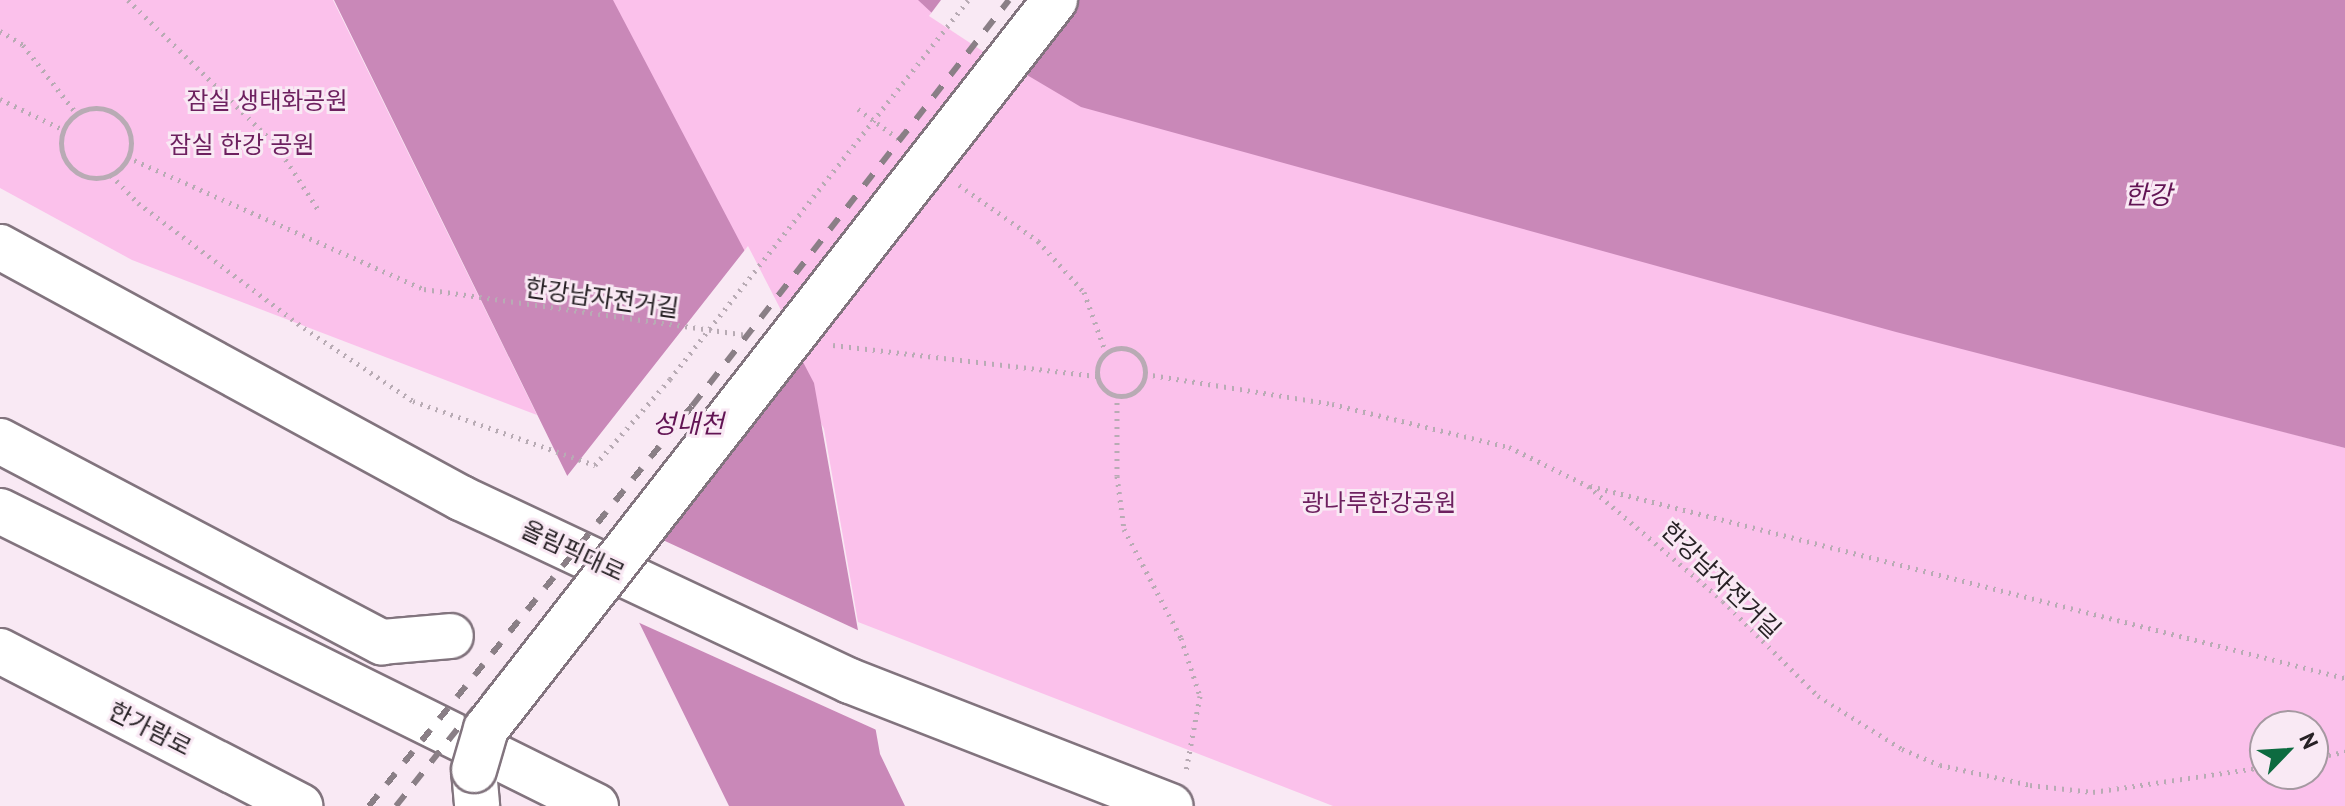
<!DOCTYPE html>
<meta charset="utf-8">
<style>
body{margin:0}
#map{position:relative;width:2345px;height:806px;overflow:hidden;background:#f9e9f4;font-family:"PT Sans","Noto Sans KR",sans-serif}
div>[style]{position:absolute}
.green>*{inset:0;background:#fbc1eb}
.water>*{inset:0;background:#c988b8}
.pier>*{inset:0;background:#f9e9f4}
.path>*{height:5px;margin-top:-2.5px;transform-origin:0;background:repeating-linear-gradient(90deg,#b8abb4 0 2px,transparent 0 8px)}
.path>.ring{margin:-2.5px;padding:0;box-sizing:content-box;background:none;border:5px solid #b8abb4;border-radius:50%}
.roads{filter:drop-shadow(2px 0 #82747e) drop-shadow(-2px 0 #82747e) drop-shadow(0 2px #82747e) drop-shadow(0 -2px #82747e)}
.minor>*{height:44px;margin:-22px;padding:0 22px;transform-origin:22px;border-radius:22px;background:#fff}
.major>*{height:44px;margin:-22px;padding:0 22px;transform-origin:22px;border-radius:22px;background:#fff}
.highway>*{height:44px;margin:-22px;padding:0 22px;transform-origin:22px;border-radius:22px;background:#fff}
.rail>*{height:6px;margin-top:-3px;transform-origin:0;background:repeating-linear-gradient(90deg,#8a7f86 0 14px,transparent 0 28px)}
.path-bridge>*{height:5px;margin-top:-2.5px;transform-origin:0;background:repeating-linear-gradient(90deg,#b8abb4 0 2px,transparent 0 8px)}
.bridges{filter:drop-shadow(2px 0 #82747e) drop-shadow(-2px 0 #82747e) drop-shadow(0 2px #82747e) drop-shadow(0 -2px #82747e)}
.minor-bridge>*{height:44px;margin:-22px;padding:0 22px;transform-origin:22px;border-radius:22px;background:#fff}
.major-bridge>*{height:44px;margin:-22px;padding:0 22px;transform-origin:22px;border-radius:22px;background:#fff}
span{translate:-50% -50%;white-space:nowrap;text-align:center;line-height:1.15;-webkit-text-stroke:6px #f9e9f4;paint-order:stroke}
.park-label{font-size:24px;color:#6d205f}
.street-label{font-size:24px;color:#272125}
.water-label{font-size:26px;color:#621454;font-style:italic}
.north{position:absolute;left:2249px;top:710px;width:80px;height:80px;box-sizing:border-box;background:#f9e9f4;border:2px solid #a599a1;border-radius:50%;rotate:65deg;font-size:22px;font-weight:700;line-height:32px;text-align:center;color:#272125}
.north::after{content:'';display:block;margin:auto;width:28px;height:36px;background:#0d6b40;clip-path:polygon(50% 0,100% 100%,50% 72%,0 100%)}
</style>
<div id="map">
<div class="green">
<div style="clip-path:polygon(0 0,333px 0,537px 415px,132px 260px,0 188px)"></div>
<div style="clip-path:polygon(evenodd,612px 0,926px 0,2233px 418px,2345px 448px,2345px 806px,1333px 806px,858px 622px,824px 429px,612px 0,2265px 726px,2313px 726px,2313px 774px,2265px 774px,2265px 726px)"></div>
</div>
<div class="water">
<div style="clip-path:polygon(334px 0,613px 0,814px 383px,880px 754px,905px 806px,729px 806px)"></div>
<div style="clip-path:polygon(918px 0,2345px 0,2345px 448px,1896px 332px,1081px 107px,948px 28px)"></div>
</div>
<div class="pier">
<div style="clip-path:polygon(941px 0,1079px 0,1019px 75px,929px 16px)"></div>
<div style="clip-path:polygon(748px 246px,801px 349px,652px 535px,864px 633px,881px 732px,633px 620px,564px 480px)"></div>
</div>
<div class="path">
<div style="left:128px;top:0;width:209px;rotate:44.4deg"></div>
<div style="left:277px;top:146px;width:77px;rotate:57.1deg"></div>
<div style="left:0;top:31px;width:27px;rotate:31deg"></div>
<div style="left:23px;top:45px;width:88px;rotate:52deg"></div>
<div style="left:0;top:99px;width:71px;rotate:25.8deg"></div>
<div class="ring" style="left:61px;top:108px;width:65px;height:65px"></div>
<div style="left:858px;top:109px;width:52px;rotate:36.4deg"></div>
<div style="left:127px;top:157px;width:325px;rotate:24deg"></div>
<div style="left:424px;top:289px;width:326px;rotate:8.1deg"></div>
<div style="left:111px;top:175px;width:39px;rotate:46deg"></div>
<div style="left:138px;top:203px;width:208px;rotate:37deg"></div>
<div style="left:304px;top:328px;width:131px;rotate:33.8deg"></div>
<div style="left:413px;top:401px;width:193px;rotate:19.4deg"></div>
<div style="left:959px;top:185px;width:97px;rotate:35.3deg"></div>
<div style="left:1038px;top:241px;width:69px;rotate:48deg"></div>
<div style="left:1084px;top:292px;width:65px;rotate:70.2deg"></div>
<div style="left:833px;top:345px;width:267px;rotate:6.7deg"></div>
<div class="ring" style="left:1097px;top:348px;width:43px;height:43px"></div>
<div style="left:1145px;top:374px;width:189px;rotate:9.1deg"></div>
<div style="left:1332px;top:404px;width:182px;rotate:13.7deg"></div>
<div style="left:1509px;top:447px;width:88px;rotate:26.3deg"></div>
<div style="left:1588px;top:486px;width:177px;rotate:40.4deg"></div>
<div style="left:1723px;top:601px;width:134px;rotate:45deg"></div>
<div style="left:1818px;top:696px;width:99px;rotate:32.2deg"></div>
<div style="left:1902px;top:749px;width:41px;rotate:22.8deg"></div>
<div style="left:1940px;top:765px;width:92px;rotate:12.5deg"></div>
<div style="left:2030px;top:785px;width:63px;rotate:6.3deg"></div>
<div style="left:2093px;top:792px;width:174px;rotate:-8.3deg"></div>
<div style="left:1117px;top:395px;width:81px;rotate:90deg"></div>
<div style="left:1117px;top:476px;width:53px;rotate:82.5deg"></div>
<div style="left:1124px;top:529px;width:123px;rotate:62.4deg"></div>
<div style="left:1181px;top:638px;width:61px;rotate:71.9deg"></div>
<div style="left:1200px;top:696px;width:76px;rotate:100.6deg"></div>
<div style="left:1590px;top:486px;width:779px;rotate:14.27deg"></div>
<div style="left:2313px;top:758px;width:33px;rotate:-11deg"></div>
</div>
<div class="roads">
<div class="minor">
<div style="left:0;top:441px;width:432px;rotate:27.8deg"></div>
<div style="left:382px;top:642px;width:69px;rotate:-5deg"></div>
</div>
<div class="major">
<div style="left:0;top:651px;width:338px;rotate:27.3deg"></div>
<div style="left:474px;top:770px;width:36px;rotate:85deg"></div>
</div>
<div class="highway">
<div style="left:0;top:247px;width:525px;rotate:28.57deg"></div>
<div style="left:461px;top:498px;width:430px;rotate:25.2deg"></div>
<div style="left:850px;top:681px;width:344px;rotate:21.3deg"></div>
<div style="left:0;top:511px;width:665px;rotate:26.33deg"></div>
</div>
</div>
<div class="rail">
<div style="left:369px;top:806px;width:514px;rotate:-51.08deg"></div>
<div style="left:692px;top:406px;width:515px;rotate:-52.02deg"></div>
<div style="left:396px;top:806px;width:1031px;rotate:-51.42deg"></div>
</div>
<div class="path-bridge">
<div style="left:595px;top:465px;width:114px;rotate:-48.9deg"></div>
<div style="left:670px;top:379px;width:482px;rotate:-51.8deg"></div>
</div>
<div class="bridges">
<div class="minor-bridge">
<div style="left:486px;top:729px;width:925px;rotate:-52.03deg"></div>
</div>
<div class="major-bridge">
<div style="left:474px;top:770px;width:43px;rotate:-73.7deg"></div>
</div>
</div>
<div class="park-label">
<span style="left:267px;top:101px">잠실 생태화공원</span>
<span style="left:242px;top:145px">잠실 한강 공원</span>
<span style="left:1379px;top:503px">광나루한강공원</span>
</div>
<div class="street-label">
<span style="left:602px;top:298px;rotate:8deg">한강남자전거길</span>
<span style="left:573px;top:551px;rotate:25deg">올림픽대로</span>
<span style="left:1721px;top:580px;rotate:44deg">한강남자전거길</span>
<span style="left:150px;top:729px;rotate:27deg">한가람로</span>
</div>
<div class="water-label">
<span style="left:2148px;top:195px">한강</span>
<span style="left:688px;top:424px">성내천</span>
</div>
<div class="north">N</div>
</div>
